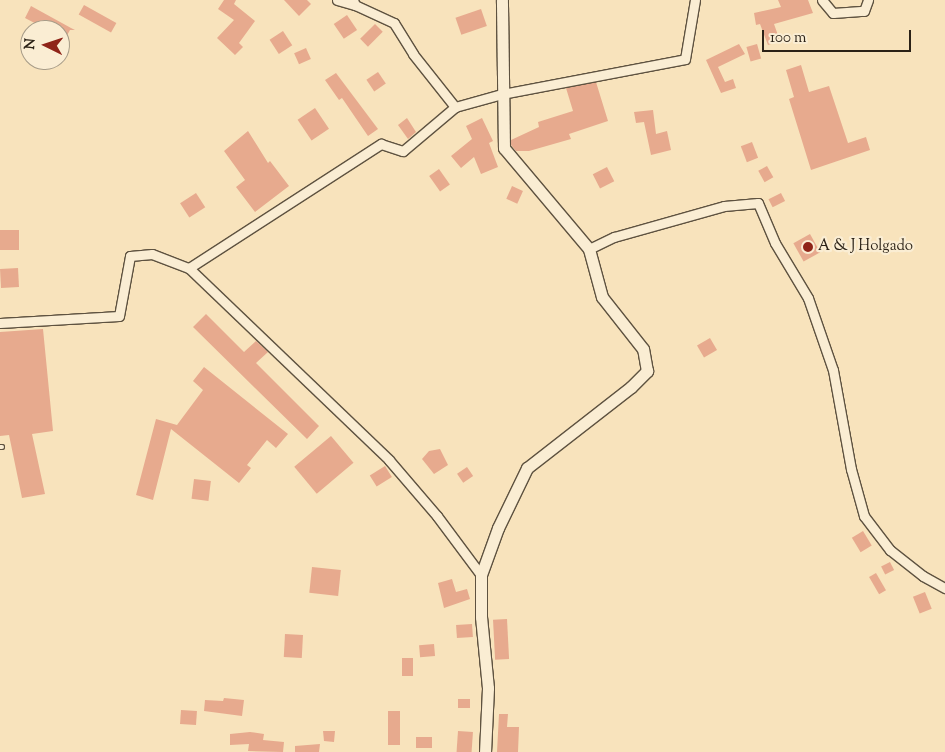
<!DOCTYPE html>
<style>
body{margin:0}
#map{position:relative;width:945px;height:752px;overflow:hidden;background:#f8e3bc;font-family:"Sorts Mill Goudy",serif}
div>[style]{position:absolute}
.building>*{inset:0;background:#e7aa8e;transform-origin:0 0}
.roads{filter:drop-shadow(1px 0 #5e5240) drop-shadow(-1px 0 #5e5240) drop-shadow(0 1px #5e5240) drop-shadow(0 -1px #5e5240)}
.service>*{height:4.5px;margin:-2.25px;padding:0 2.25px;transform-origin:2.25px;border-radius:2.25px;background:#faedd3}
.minor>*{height:9px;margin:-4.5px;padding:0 4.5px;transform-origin:4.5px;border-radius:4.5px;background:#faedd3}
.tertiary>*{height:11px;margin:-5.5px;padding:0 5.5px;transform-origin:5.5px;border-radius:5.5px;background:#faedd3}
.dots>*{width:14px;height:14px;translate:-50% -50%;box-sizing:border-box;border:2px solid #faedd3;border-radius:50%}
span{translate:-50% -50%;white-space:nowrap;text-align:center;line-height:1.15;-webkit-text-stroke:4.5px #faedd3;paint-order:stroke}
.poi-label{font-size:15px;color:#2b2217}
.left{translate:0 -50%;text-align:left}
.north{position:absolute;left:20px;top:20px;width:50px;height:50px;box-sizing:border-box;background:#faedd3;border:1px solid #a79c88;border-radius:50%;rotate:274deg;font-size:14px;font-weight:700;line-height:20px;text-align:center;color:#2b2217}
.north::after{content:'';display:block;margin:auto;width:18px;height:22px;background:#8f2418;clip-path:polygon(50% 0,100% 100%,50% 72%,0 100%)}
.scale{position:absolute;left:762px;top:30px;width:149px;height:22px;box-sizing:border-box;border:2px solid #2b2217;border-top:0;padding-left:6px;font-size:15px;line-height:18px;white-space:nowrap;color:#2b2217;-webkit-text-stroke:4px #faedd3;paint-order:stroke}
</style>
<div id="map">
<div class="building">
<div style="clip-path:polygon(224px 0,236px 0,234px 4px,255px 21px,239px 43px,243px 47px,235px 55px,217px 38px,234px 20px,218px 9px)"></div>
<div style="clip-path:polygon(284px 0,307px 0,311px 4px,299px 16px)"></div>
<div style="clip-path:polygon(778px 0,808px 0,813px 13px,774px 24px,780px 41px,768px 45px,760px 24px,756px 25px,754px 13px,781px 7px)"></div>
<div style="left:84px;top:5px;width:37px;height:11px;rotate:29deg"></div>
<div style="clip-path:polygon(31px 6px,71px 28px,75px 30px,70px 30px,65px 39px,60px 36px,60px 30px,48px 30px,25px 18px)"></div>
<div style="left:481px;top:9px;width:18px;height:27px;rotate:71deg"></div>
<div style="left:347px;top:15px;width:18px;height:16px;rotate:56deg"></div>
<div style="left:375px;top:24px;width:11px;height:21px;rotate:45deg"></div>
<div style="left:283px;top:31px;width:17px;height:16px;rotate:57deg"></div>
<div style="clip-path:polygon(739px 44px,745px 54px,718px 67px,725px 82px,733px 79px,736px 88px,721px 93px,706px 60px)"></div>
<div style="left:757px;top:44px;width:15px;height:11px;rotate:74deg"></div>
<div style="left:306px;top:48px;width:12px;height:13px;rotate:66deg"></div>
<div style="clip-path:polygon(801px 65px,809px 92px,829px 86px,848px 143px,866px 137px,870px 150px,811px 170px,789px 99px,794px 97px,786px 70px)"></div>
<div style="left:378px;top:72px;width:14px;height:14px;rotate:56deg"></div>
<div style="clip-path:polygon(336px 73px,378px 129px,368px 136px,342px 98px,339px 100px,325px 80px)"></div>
<div style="clip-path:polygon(596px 82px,608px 121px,569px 134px,571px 139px,529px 151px,516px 151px,511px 145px,511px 140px,539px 127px,538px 122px,573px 111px,566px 88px)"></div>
<div style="left:315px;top:108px;width:25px;height:21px;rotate:56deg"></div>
<div style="clip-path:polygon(653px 110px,656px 134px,667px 131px,671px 150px,651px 155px,644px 122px,636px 123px,634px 112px)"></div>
<div style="clip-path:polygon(407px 118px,416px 132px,408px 139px,398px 125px)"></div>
<div style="clip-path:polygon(482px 118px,493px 141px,489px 143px,498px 167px,481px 174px,474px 157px,461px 168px,451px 156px,472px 139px,466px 126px)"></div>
<div style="clip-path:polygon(248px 131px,268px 163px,270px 161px,289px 186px,255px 212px,236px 187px,245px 180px,224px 151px)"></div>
<div style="left:752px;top:142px;width:17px;height:12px;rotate:69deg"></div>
<div style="left:767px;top:166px;width:13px;height:10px;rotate:61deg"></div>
<div style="left:607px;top:167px;width:16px;height:16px;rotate:63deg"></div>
<div style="left:439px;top:169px;width:19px;height:12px;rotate:55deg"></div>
<div style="left:512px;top:186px;width:12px;height:14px;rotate:24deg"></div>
<div style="left:196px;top:193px;width:17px;height:19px;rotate:57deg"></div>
<div style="left:781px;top:193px;width:9px;height:14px;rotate:63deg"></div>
<div style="left:0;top:230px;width:19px;height:20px"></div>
<div style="left:810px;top:234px;width:21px;height:19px;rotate:61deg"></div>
<div style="left:18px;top:268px;width:19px;height:18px;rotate:87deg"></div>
<div style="clip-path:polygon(206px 314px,244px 352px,256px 341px,268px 352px,256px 363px,319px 426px,307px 439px,193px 327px)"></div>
<div style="clip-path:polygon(43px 329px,53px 431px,32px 434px,45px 494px,22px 498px,9px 435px,0 436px,0 332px)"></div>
<div style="left:710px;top:338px;width:14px;height:15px;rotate:60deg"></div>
<div style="clip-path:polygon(204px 367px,288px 434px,276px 448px,267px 440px,247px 465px,251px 468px,239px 483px,171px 429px,153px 500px,136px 495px,156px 419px,177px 425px,203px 390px,193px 381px)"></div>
<div style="left:331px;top:436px;width:35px;height:48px;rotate:50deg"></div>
<div style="clip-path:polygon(440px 449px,448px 465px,434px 474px,422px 459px,429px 451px)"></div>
<div style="left:385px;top:466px;width:13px;height:18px;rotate:58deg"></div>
<div style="left:467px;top:467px;width:11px;height:12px;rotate:56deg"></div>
<div style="left:194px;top:479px;width:17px;height:20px;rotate:7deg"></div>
<div style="left:863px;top:531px;width:17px;height:13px;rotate:59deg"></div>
<div style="left:890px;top:562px;width:9px;height:10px;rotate:63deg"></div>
<div style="left:312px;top:567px;width:29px;height:26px;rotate:6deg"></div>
<div style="left:876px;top:573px;width:20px;height:8px;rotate:60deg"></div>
<div style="clip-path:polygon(452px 579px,456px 592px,467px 589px,470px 599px,444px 608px,438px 583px)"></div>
<div style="left:925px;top:592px;width:18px;height:13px;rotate:68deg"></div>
<div style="left:507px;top:619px;width:40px;height:14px;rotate:87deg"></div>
<div style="left:472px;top:624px;width:13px;height:16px;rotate:86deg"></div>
<div style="left:285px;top:634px;width:18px;height:23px;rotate:3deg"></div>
<div style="left:434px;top:644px;width:12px;height:15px;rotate:85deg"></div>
<div style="left:402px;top:658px;width:11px;height:18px"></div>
<div style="clip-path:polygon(224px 698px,244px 700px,242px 716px,204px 711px,205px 700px,223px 701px)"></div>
<div style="left:458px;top:699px;width:12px;height:9px"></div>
<div style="left:181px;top:710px;width:16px;height:14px;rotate:4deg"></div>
<div style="left:388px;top:711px;width:12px;height:34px"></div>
<div style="clip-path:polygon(499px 714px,508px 714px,507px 727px,519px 727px,518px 752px,497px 752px)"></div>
<div style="clip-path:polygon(323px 731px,335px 731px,334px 742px,324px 741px)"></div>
<div style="left:458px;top:731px;width:15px;height:21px;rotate:4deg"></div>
<div style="clip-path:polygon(250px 732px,264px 734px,263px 740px,284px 742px,283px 752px,248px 751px,249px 744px,230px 745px,230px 734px)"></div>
<div style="left:416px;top:737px;width:16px;height:11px"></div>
<div style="clip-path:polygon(320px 744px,319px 752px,295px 752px,295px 746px)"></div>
</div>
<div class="roads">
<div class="service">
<div style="left:0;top:447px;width:2px"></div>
</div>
<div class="minor">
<div style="left:337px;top:0;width:19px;rotate:16deg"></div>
<div style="left:353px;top:0;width:5px;rotate:68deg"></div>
<div style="left:355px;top:5px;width:43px;rotate:24.8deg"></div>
<div style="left:394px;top:23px;width:36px;rotate:58deg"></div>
<div style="left:413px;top:54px;width:68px;rotate:51.6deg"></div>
<div style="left:455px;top:107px;width:49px;rotate:-15.5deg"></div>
<div style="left:502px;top:94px;width:186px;rotate:-10.8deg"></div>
<div style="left:685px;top:59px;width:60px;rotate:-80.4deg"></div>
<div style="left:822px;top:0;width:17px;rotate:50deg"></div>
<div style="left:833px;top:13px;width:31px;rotate:-4deg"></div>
<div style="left:864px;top:11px;width:12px;rotate:-70deg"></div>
<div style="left:589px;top:249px;width:28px;rotate:-26deg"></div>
<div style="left:614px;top:237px;width:114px;rotate:-15.7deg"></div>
<div style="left:724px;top:206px;width:34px;rotate:-5deg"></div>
<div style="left:758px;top:203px;width:43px;rotate:67deg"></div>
<div style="left:775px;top:243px;width:64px;rotate:59deg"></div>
<div style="left:808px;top:298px;width:76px;rotate:70.9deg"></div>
<div style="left:833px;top:370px;width:101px;rotate:79.7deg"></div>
<div style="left:851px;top:469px;width:49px;rotate:74.5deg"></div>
<div style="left:864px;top:516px;width:43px;rotate:52.6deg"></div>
<div style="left:890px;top:550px;width:42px;rotate:38.2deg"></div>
<div style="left:923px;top:576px;width:25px;rotate:29deg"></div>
<div style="left:189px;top:268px;width:277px;rotate:43.8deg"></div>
<div style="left:389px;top:460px;width:74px;rotate:49.4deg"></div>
<div style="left:437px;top:516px;width:74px;rotate:53.3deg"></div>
<div style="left:0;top:323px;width:119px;rotate:-3.4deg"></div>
<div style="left:119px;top:316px;width:61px;rotate:-79.6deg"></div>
<div style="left:130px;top:256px;width:22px;rotate:-5deg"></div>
<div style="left:152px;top:254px;width:40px;rotate:21deg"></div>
<div style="left:189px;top:268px;width:229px;rotate:-32.9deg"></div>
<div style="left:381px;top:144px;width:23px;rotate:18deg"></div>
<div style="left:403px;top:151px;width:68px;rotate:-40.2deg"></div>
</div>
<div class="tertiary">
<div style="left:485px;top:752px;width:64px;rotate:-87.3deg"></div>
<div style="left:488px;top:688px;width:71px;rotate:-95.6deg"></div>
<div style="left:481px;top:617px;width:42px;rotate:-90deg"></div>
<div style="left:481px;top:575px;width:50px;rotate:-70.1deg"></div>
<div style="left:498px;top:528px;width:67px;rotate:-64.2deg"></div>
<div style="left:527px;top:468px;width:132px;rotate:-37.9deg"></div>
<div style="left:631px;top:387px;width:23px;rotate:-45deg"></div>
<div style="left:647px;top:371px;width:22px;rotate:-100deg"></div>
<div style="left:643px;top:349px;width:66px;rotate:-128.3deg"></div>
<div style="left:602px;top:297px;width:50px;rotate:-105.2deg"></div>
<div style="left:589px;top:249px;width:132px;rotate:-130.1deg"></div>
<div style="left:504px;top:148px;width:148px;rotate:-90.8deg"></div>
</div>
</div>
<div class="dots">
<div style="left:808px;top:247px;background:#8f2418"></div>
</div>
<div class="poi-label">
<span class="left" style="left:818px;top:247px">A &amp; J Holgado</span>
</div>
<div class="north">N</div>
<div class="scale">100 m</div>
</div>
